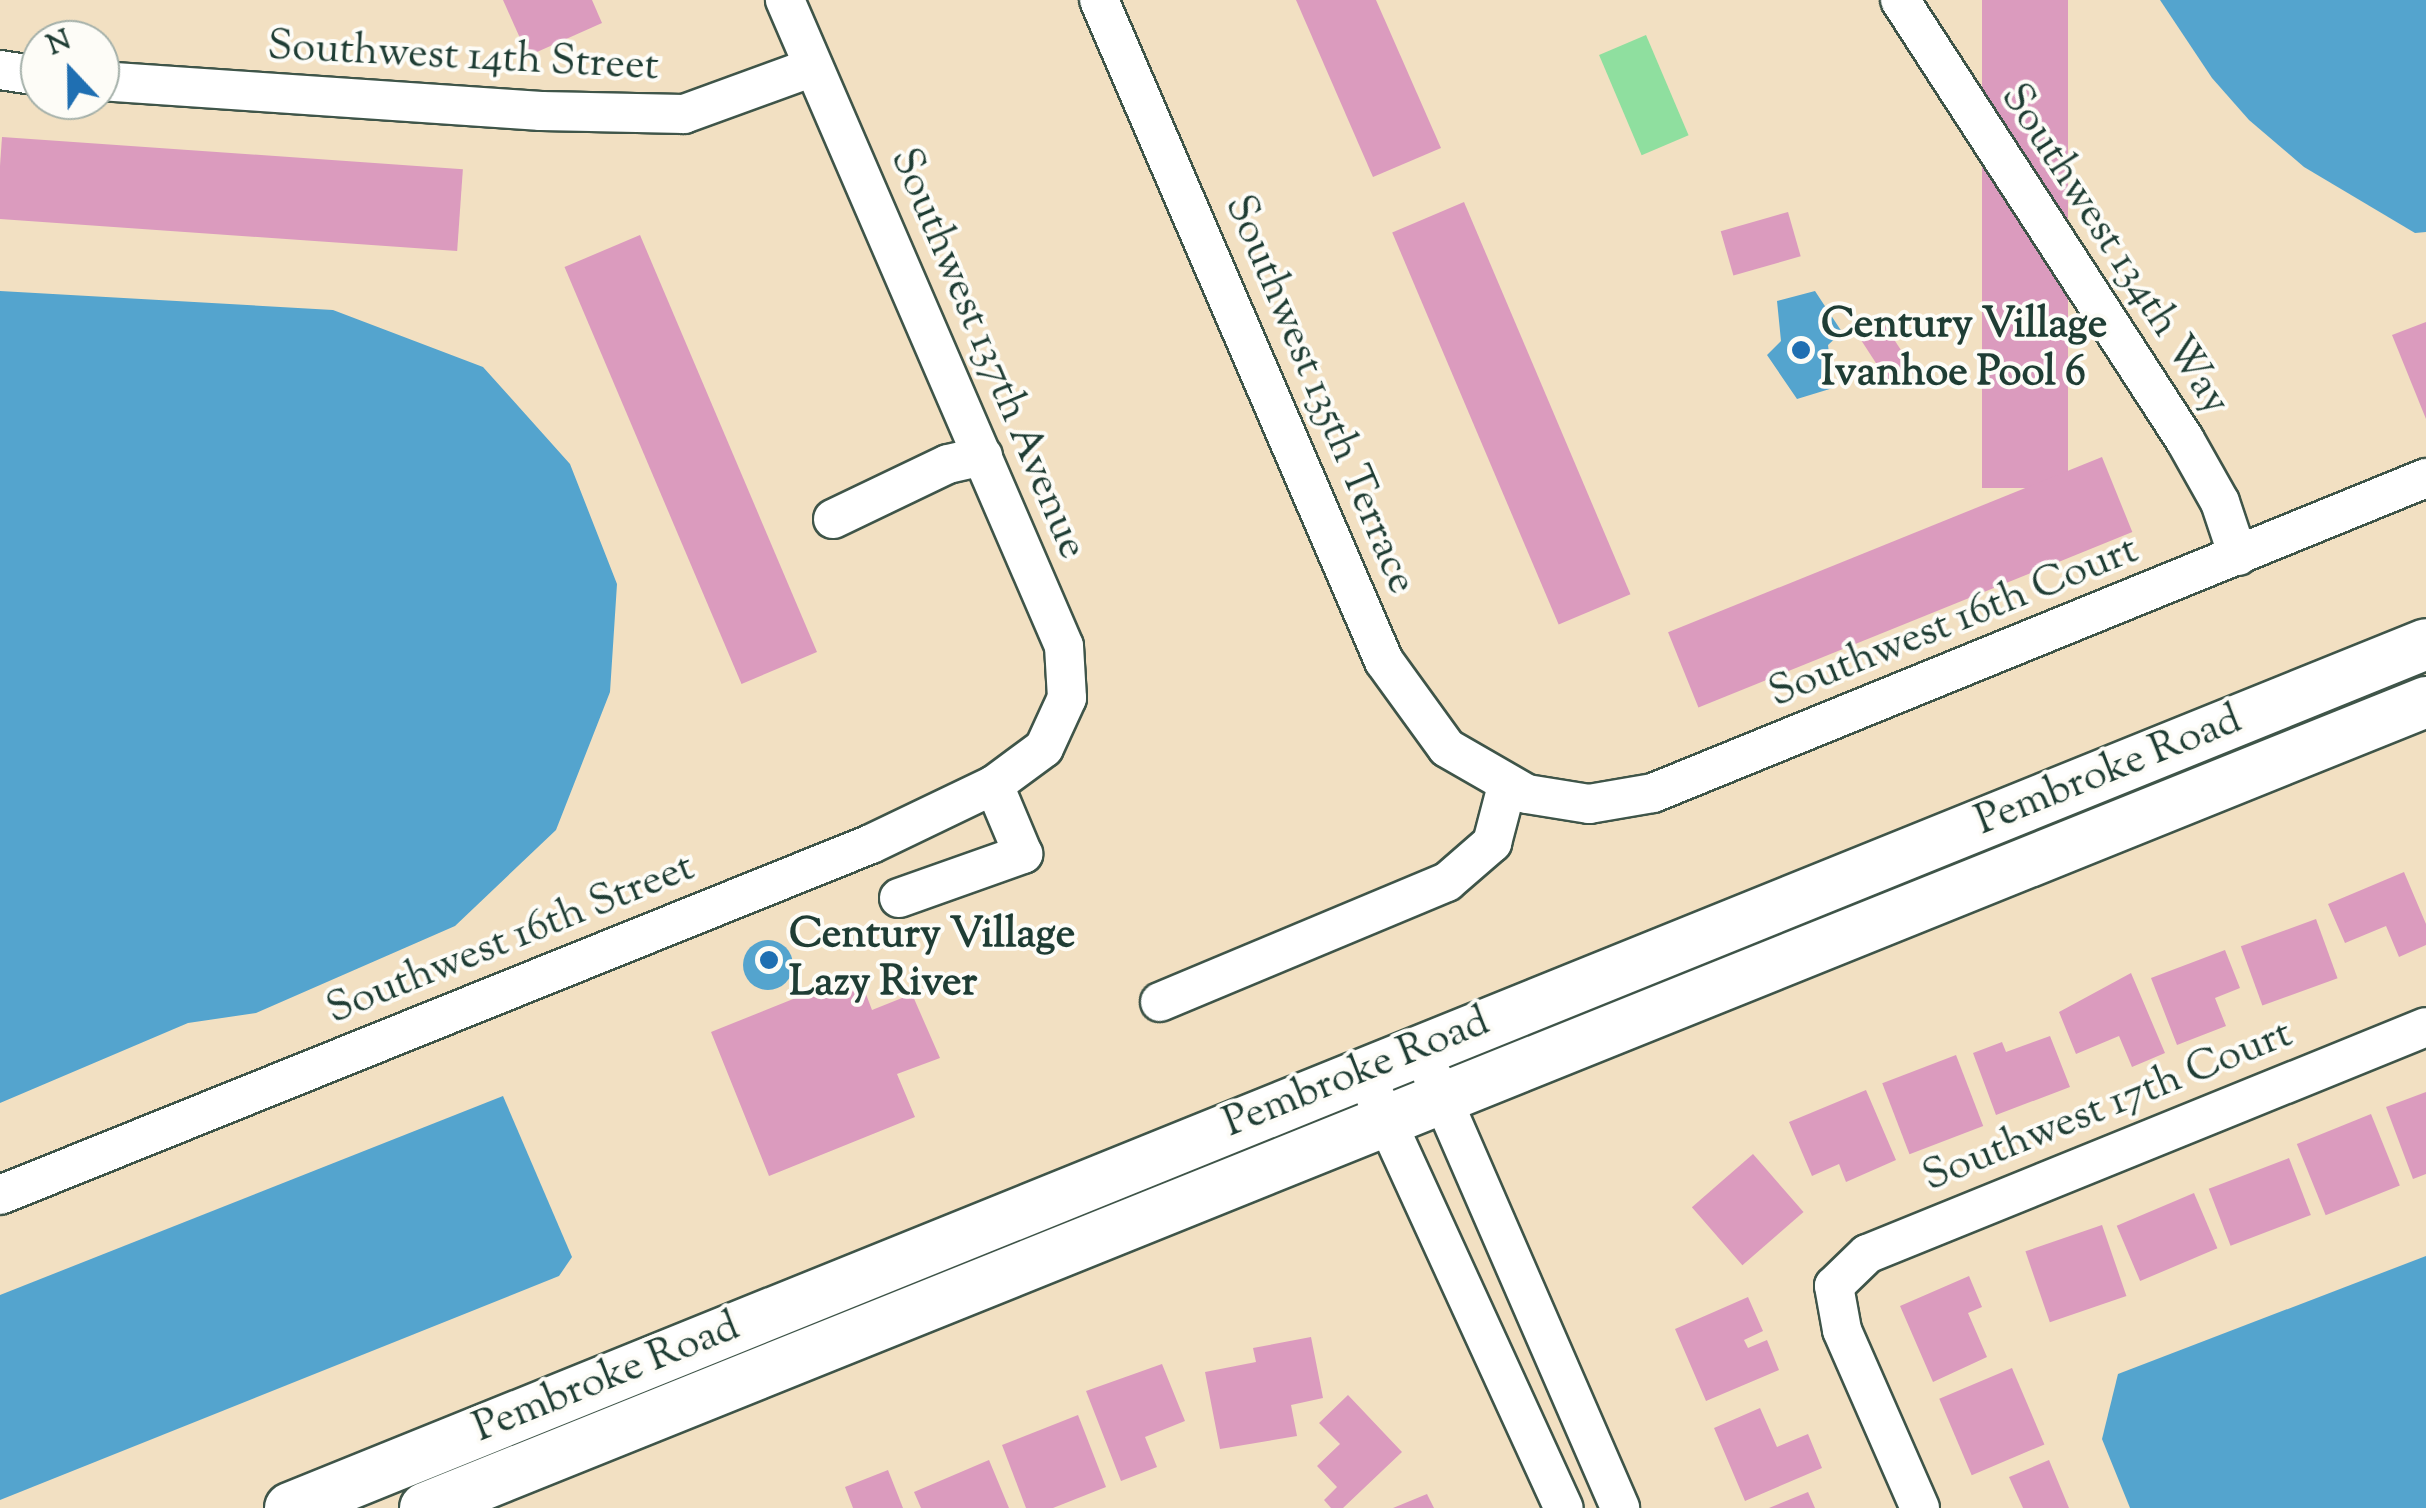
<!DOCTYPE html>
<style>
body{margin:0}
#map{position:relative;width:2426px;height:1508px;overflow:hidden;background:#f2e0c2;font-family:"Sorts Mill Goudy",serif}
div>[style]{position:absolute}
.green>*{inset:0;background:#8fdf9f;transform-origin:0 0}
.water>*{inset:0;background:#54a4ce}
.round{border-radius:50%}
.building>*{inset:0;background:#db9bbe;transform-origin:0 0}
.roads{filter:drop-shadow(2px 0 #3f5549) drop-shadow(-2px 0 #3f5549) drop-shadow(0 2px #3f5549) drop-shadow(0 -2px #3f5549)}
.minor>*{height:38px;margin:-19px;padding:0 19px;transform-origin:19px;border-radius:19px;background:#fff}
.major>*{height:50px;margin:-25px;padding:0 25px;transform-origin:25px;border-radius:25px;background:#fff}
.dots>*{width:28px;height:28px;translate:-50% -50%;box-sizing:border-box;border:5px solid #fdfcf7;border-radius:50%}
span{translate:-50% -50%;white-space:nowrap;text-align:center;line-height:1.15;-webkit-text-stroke:8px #fdfcf7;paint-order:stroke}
.street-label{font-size:42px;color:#1f3d34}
.poi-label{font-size:42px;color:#1f3d34;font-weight:700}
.left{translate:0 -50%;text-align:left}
.north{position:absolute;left:20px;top:20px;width:100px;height:100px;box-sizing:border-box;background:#fdfcf7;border:2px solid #a4b0a9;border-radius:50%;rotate:338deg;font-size:28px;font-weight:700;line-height:40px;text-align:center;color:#1f3d34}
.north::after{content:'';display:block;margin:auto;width:35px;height:45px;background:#1f6fb2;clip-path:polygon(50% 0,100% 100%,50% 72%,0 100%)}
</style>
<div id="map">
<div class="green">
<div style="left:1646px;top:35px;width:109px;height:51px;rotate:67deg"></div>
</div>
<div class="water">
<div style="clip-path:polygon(2160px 0,2426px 0,2426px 232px,2415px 233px,2304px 167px,2249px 120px,2212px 78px)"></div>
<div style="clip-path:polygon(0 291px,333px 310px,483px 367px,570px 464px,617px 584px,610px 692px,556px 830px,455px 926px,256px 1013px,188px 1023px,0 1103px)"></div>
<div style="clip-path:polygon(1815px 291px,1842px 332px,1828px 345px,1833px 388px,1797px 399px,1767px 355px,1781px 341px,1777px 301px)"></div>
<div class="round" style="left:743px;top:940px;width:50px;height:50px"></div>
<div style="clip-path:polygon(503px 1096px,572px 1257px,559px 1276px,0 1500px,0 1295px)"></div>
<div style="clip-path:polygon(2426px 1256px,2426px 1508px,2130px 1508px,2102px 1439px,2118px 1374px)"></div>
</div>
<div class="building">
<div style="clip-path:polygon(503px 0,592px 0,602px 23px,528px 56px)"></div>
<div style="clip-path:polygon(1296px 0,1376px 0,1441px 148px,1373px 177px)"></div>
<div style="left:1982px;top:0;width:86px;height:488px"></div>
<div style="left:2px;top:137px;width:462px;height:82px;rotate:4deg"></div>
<div style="left:1464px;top:202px;width:426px;height:78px;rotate:67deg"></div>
<div style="left:1788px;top:212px;width:46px;height:70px;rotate:74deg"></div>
<div style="left:640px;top:235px;width:453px;height:82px;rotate:67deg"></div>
<div style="clip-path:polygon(2426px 322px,2426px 419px,2392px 335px)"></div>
<div style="left:1884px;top:324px;width:57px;height:28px;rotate:57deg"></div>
<div style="left:2102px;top:457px;width:81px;height:468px;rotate:68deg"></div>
<div style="clip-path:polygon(2404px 872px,2426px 924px,2426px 945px,2399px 957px,2386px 926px,2345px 943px,2328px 904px)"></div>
<div style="left:2316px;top:919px;width:63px;height:80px;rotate:70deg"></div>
<div style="clip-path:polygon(2225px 950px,2240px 988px,2215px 998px,2226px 1026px,2177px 1045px,2151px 978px)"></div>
<div style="clip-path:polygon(858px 973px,872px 1010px,912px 994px,940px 1058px,897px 1074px,915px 1117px,769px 1176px,711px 1032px)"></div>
<div style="clip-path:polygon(2131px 973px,2165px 1053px,2132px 1067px,2119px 1036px,2076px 1054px,2059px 1012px)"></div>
<div style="clip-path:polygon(2050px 1036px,2070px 1087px,1996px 1115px,1973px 1053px,2002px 1042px,2006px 1052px)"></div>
<div style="left:1956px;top:1055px;width:76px;height:79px;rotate:69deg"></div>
<div style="clip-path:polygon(1866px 1090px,1896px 1160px,1846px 1182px,1839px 1164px,1812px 1176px,1789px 1122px)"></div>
<div style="clip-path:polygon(2426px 1092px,2426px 1174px,2413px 1179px,2386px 1107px)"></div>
<div style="left:2371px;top:1114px;width:77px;height:80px;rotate:68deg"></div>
<div style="left:1753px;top:1154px;width:77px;height:81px;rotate:49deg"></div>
<div style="left:2289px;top:1158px;width:61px;height:86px;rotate:69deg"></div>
<div style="left:2194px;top:1193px;width:60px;height:84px;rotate:67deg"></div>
<div style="left:2102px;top:1225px;width:75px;height:81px;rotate:71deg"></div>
<div style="clip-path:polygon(1969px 1276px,1982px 1307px,1968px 1313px,1987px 1357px,1933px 1382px,1900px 1306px)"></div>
<div style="clip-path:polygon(1748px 1297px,1763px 1331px,1744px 1340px,1748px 1348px,1767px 1340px,1779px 1370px,1706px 1401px,1675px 1329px)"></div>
<div style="clip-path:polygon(1311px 1337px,1323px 1398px,1291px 1405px,1297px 1436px,1220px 1449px,1205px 1372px,1256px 1362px,1253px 1348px)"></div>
<div style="clip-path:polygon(1162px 1364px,1185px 1421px,1145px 1437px,1157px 1467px,1121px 1481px,1086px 1391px)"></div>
<div style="left:2012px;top:1368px;width:83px;height:79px;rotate:67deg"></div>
<div style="clip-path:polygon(1348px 1395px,1402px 1452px,1343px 1508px,1331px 1508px,1324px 1500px,1337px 1487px,1317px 1466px,1340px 1444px,1319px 1423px)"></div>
<div style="clip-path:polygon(1760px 1408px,1777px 1447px,1808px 1434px,1822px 1468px,1745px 1501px,1714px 1428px)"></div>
<div style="clip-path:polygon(1078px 1415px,1106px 1487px,1053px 1508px,1026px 1508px,1002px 1445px)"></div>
<div style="clip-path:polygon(989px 1460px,1009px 1508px,921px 1508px,914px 1492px)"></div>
<div style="clip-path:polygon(2049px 1460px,2069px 1508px,2023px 1508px,2009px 1477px)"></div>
<div style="clip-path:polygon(888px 1470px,903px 1508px,853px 1508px,845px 1487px)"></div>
<div style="clip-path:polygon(1808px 1492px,1815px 1508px,1769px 1508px)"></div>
<div style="clip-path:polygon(1427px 1494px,1434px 1508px,1393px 1508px)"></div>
</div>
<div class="roads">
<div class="minor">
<div style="left:1099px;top:0;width:720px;rotate:66.68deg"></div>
<div style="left:1384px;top:661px;width:107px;rotate:54.1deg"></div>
<div style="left:1447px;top:748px;width:92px;rotate:29.9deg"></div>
<div style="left:1527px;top:794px;width:63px;rotate:9.2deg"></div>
<div style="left:1589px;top:804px;width:65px;rotate:-9.8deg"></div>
<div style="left:1653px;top:793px;width:835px;rotate:-22.17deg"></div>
<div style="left:1900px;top:0;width:524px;rotate:57.07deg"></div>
<div style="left:2185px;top:440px;width:71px;rotate:60.6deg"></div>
<div style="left:2220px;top:502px;width:57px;rotate:71.6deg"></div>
<div style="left:0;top:70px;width:40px;rotate:8.5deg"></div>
<div style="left:100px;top:81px;width:442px;rotate:3.9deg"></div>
<div style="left:541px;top:111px;width:143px;rotate:1.2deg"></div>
<div style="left:684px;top:114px;width:137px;rotate:-20deg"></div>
<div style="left:833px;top:519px;width:127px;rotate:-25.6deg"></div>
<div style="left:948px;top:464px;width:36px;rotate:-13deg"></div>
<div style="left:899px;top:898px;width:132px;rotate:-19.5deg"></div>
<div style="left:1023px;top:854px;width:75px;rotate:-112.8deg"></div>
<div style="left:1160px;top:1002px;width:311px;rotate:-22.7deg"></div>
<div style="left:1447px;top:882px;width:60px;rotate:-40.9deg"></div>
<div style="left:1492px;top:843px;width:59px;rotate:-75.3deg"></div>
<div style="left:1432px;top:1075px;width:472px;rotate:66.5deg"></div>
<div style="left:1375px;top:1096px;width:453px;rotate:65.4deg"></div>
<div style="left:0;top:1195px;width:939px;rotate:-21.95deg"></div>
<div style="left:871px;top:844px;width:136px;rotate:-25.6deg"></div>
<div style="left:994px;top:785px;width:62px;rotate:-36.5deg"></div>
<div style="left:1044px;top:748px;width:55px;rotate:-65.3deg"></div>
<div style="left:1067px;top:698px;width:52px;rotate:-93.3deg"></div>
<div style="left:1064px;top:646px;width:704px;rotate:-113.36deg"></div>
<div style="left:1920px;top:1508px;width:194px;rotate:-113.7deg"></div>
<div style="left:1842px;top:1330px;width:45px;rotate:-100.3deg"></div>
<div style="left:1834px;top:1286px;width:46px;rotate:-44.1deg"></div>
<div style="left:1867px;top:1254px;width:603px;rotate:-22.1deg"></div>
</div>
<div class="major">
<div style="left:290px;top:1508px;width:2304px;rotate:-22.02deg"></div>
<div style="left:425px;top:1508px;width:2157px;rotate:-21.94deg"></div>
</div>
</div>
<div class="dots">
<div style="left:1801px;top:350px;background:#1f6fb2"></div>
<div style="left:769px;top:960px;background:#1f6fb2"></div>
</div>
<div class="street-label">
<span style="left:463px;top:58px;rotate:3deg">Southwest 14th Street</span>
<span style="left:2114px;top:250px;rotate:57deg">Southwest 134th Way</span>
<span style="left:987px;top:354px;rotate:67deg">Southwest 137th Avenue</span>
<span style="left:1319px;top:395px;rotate:67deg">Southwest 135th Terrace</span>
<span style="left:1954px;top:623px;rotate:-22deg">Southwest 16th Court</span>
<span style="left:2109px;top:772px;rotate:-22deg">Pembroke Road</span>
<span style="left:511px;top:940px;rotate:-22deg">Southwest 16th Street</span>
<span style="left:1357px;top:1074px;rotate:-22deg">Pembroke Road</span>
<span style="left:2108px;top:1107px;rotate:-22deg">Southwest 17th Court</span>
<span style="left:607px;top:1379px;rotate:-22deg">Pembroke Road</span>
</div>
<div class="poi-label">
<span class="left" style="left:1821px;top:350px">Century Village<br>Ivanhoe Pool 6</span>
<span class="left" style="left:789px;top:960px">Century Village<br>Lazy River</span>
</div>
<div class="north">N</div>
</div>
